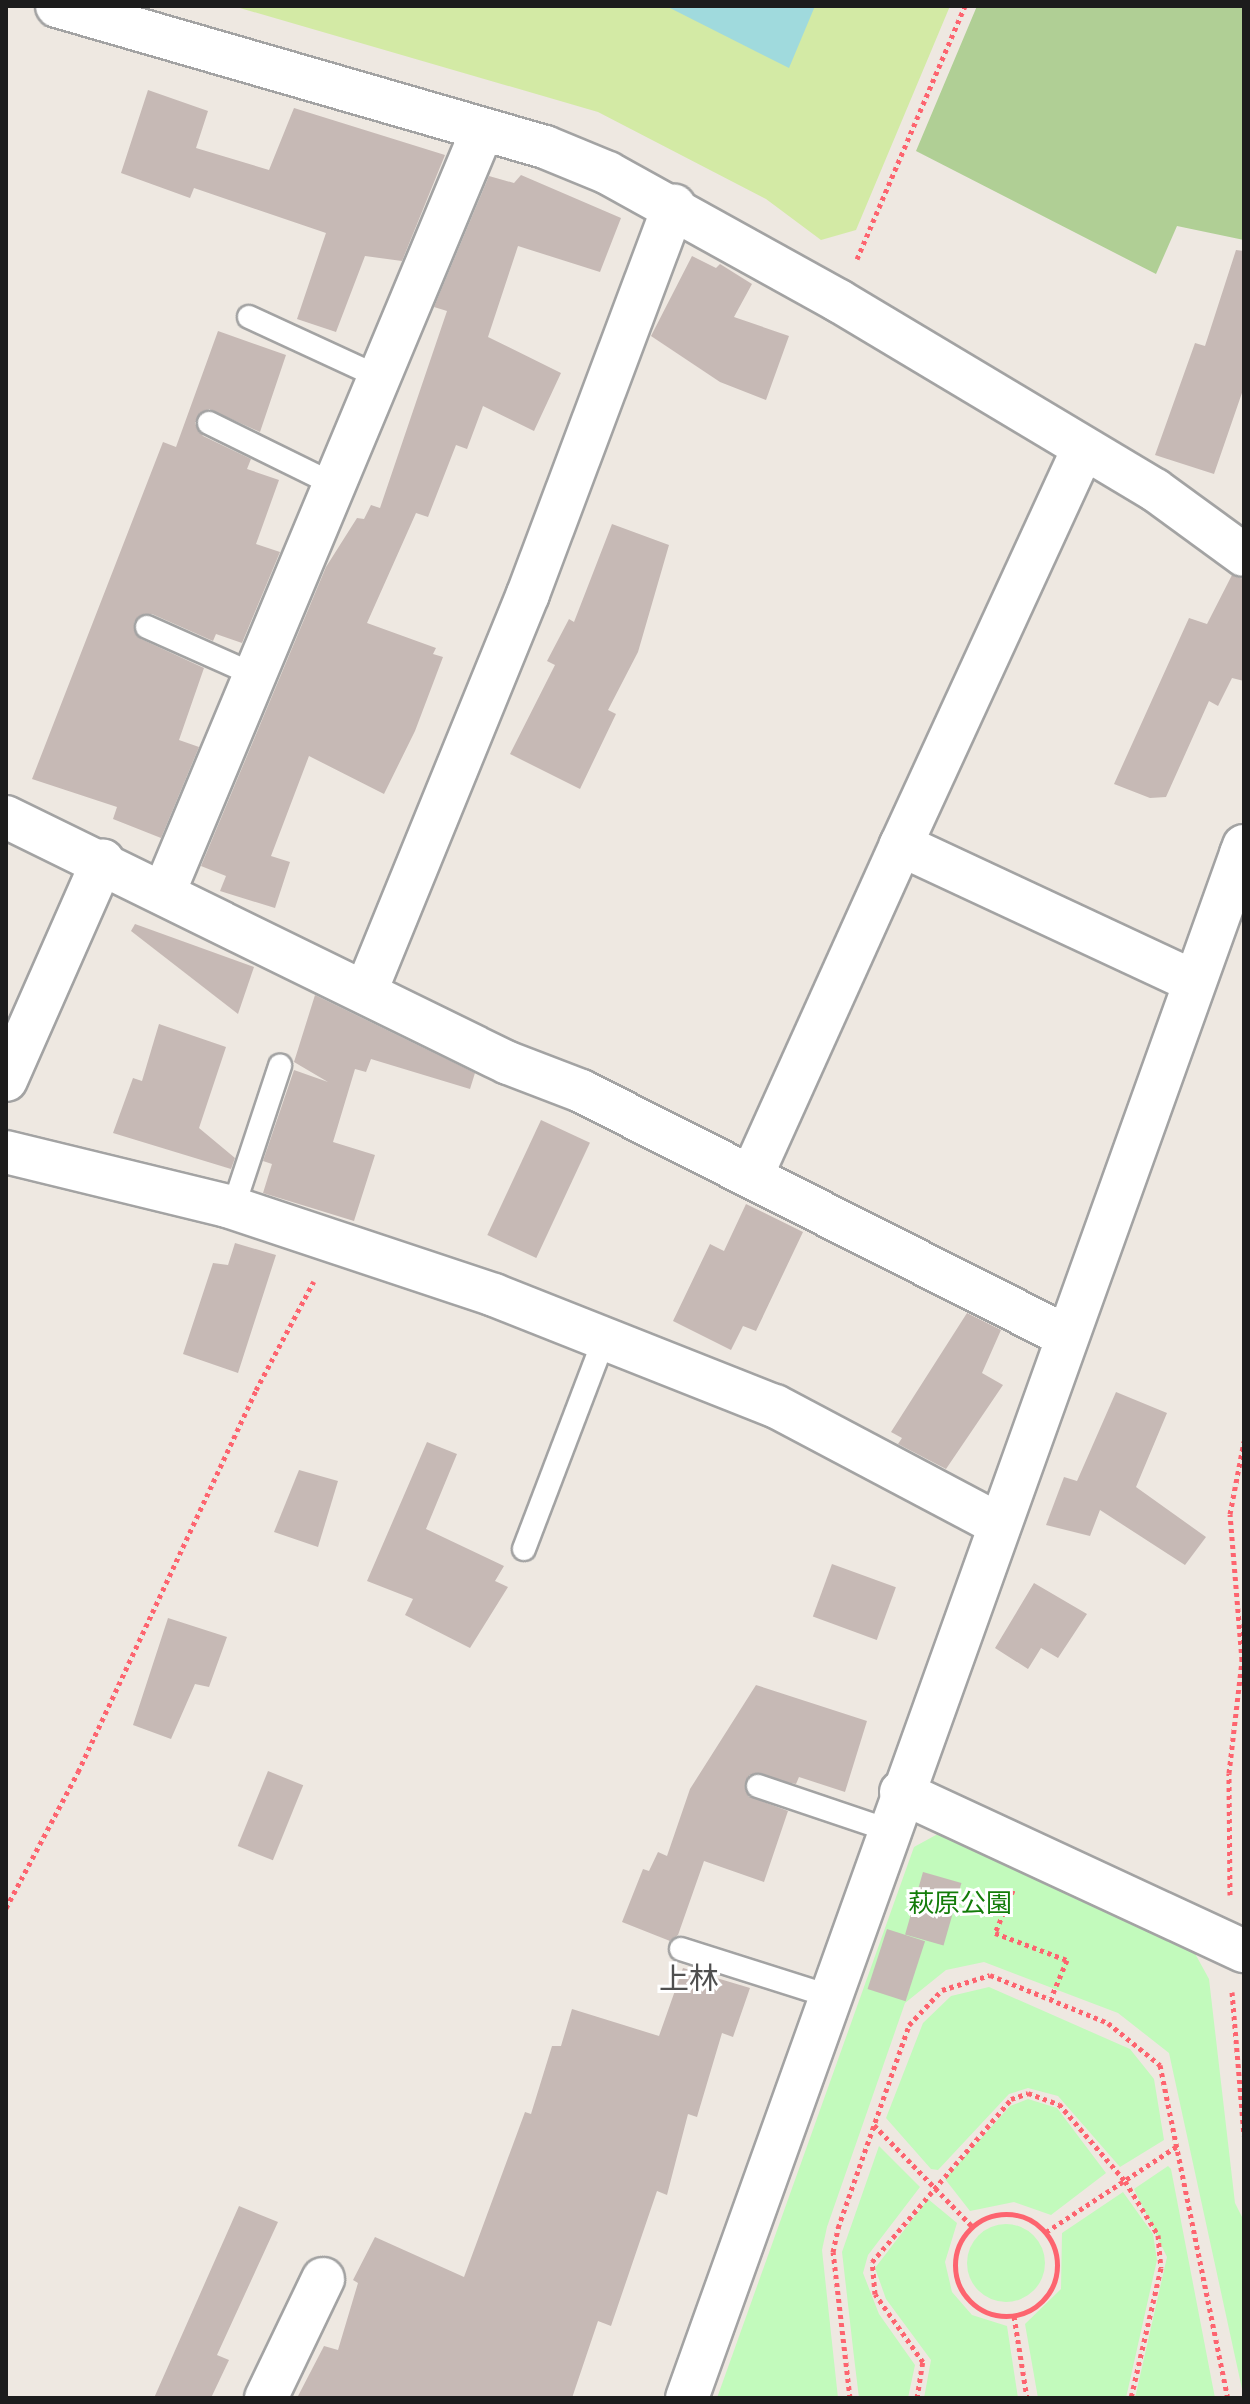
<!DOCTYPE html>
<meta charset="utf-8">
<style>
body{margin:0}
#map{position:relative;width:1250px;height:2404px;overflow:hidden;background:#eee8e1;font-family:Raleway,"Noto Sans JP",sans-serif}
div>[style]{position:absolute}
.grass>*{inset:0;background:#d3eaa5}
.forest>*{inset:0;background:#b0cf95}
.park>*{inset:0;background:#c2fabc}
.round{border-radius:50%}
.water>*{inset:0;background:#a0dadd}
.building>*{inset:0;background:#c6b9b5;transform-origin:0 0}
.path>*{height:5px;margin-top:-2.5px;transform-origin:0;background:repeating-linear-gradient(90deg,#fd646f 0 4px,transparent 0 8px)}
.path>.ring{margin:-2.5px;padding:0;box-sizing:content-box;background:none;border:5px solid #fd646f;border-radius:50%}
.roads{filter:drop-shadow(2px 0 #a3a3a3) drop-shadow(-2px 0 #a3a3a3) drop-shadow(0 2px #a3a3a3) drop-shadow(0 -2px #a3a3a3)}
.service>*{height:22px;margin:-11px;padding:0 11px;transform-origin:11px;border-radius:11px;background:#fff}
.minor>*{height:42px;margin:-21px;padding:0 21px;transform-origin:21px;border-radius:21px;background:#fff}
.tertiary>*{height:44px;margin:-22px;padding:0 22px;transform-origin:22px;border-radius:22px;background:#fff}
span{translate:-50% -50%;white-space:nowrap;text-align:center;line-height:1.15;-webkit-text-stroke:6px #fff;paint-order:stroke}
.park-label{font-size:26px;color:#137c09}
.quarter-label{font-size:30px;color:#4f4f4f}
.frame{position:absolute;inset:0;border:8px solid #1c1c1c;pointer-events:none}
</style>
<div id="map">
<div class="grass">
<div style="clip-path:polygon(233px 6px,950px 6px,856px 230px,821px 240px,766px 199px,598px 112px)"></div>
</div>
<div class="forest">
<div style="clip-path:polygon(977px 6px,1244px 6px,1244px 240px,1177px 226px,1156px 274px,916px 151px)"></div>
</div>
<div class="park">
<div style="clip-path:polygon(945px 1830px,1192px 1948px,1209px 1979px,1235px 2203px,1244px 2221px,1244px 2398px,1169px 2053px,1118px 2013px,984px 1962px,946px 1970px,905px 2003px,827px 2227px,822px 2250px,838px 2398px,717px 2398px,914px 1847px)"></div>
<div style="clip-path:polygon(989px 1987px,1130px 2049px,1154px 2079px,1164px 2140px,1120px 2167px,1058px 2096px,1028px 2088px,1009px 2094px,938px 2170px,931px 2169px,886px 2118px,923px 2023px,951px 1996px)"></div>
<div style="clip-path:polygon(1028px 2099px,1057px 2108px,1106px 2173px,1051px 2215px,1014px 2202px,970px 2211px,945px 2179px,1010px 2106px)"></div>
<div style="clip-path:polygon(879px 2146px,920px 2187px,868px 2255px,863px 2273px,879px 2314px,915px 2365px,908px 2398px,859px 2398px,854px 2357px,842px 2252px)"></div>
<div style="clip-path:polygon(1168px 2166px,1171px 2169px,1215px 2398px,1135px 2398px,1167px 2257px,1134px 2189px)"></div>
<div style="clip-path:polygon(1123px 2192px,1153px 2234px,1157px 2260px,1126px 2398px,1038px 2398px,1025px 2324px,1061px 2289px,1062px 2233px)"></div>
<div style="clip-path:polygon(928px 2199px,957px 2223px,945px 2262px,952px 2292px,972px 2315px,1007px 2326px,1018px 2398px,924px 2398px,931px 2360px,886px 2299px,875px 2268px)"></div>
<div class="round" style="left:967px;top:2224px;width:78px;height:78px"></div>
</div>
<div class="water">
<div style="clip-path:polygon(666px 6px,815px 6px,789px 68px)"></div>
</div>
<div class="building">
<div style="clip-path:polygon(148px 90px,208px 111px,196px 148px,269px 170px,294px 108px,445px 155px,402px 261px,365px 256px,336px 332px,297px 319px,326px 233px,194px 188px,190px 198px,121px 173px)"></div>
<div style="clip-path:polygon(521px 175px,621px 218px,600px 272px,518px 246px,488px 337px,561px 373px,534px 431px,483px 406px,467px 449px,456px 445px,428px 517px,416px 513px,367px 623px,436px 648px,433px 654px,443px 657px,415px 731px,384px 794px,309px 756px,271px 856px,290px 862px,275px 908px,220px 891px,226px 876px,201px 866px,326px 567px,357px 518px,364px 519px,371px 505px,380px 508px,447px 311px,434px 307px,489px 176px,514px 183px)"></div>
<div style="clip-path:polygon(1236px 250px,1244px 251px,1244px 387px,1214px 474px,1155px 455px,1195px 343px,1205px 346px)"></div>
<div style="clip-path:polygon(692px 256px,716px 268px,720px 264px,752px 284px,734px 317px,789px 336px,766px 400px,720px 382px,651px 336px)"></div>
<div style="clip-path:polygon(218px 331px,286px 355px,260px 432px,209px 409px,195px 423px,203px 436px,251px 459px,247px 469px,279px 480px,256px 544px,280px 552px,242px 643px,216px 634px,213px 641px,152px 614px,134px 622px,141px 639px,204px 668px,179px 740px,199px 747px,161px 838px,113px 819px,117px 807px,32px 779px,163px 442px,176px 447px)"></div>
<div style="clip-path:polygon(612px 524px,669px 545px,638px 652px,608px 710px,616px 714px,580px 789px,510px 754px,555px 665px,547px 661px,569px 619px,574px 622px)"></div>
<div style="clip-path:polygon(1232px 575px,1244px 579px,1244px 681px,1232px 678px,1218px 706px,1209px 701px,1166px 797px,1150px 798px,1114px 784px,1189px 618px,1207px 624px)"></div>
<div style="clip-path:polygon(135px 924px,254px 967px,238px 1014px,131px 931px)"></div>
<div style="clip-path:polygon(315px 995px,475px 1073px,470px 1089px,371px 1059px,366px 1072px,355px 1069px,333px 1142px,375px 1155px,354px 1221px,263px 1193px,272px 1164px,263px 1161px,294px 1070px,328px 1082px,294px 1062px)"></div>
<div style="clip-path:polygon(159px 1024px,226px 1047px,199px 1128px,235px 1158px,231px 1169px,113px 1133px,133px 1078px,142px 1081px)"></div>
<div style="left:541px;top:1120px;width:54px;height:127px;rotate:25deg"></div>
<div style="clip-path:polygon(746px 1204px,803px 1232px,756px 1331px,743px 1326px,731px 1350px,673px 1321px,710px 1244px,724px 1251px)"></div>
<div style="clip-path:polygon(235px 1243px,276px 1255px,238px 1373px,183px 1354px,213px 1263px,228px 1265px)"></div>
<div style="clip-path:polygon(967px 1313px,1001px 1330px,982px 1373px,1003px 1385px,946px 1469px,898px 1444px,902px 1438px,891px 1432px)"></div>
<div style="clip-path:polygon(1116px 1392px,1167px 1413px,1136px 1487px,1206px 1537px,1185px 1565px,1100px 1510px,1090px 1536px,1046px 1525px,1064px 1477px,1077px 1481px)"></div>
<div style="clip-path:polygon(427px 1442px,457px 1454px,426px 1529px,504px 1566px,495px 1581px,508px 1587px,470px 1648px,405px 1615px,413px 1599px,367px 1581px)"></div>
<div style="clip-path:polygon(299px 1470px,338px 1481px,318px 1547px,274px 1532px)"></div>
<div style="left:832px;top:1564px;width:68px;height:56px;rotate:20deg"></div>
<div style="clip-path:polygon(1034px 1583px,1087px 1614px,1058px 1658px,1041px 1648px,1028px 1669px,995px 1648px)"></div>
<div style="clip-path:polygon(168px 1618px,227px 1637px,209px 1687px,195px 1684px,171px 1739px,133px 1725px)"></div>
<div style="clip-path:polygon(756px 1685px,867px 1721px,845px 1792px,799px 1777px,796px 1784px,749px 1775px,748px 1796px,788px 1811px,764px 1882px,704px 1861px,678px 1935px,670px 1941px,622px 1922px,643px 1869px,649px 1871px,658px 1852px,667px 1856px,690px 1789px)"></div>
<div style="left:268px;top:1771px;width:38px;height:81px;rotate:22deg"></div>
<div style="left:923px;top:1872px;width:40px;height:65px;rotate:16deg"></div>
<div style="left:887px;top:1929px;width:40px;height:63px;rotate:18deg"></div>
<div style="clip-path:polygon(683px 1968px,750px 1988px,733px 2037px,722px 2033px,697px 2117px,688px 2114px,667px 2195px,657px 2191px,611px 2326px,598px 2321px,572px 2398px,297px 2398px,324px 2346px,338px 2350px,358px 2283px,353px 2280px,375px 2237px,464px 2277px,525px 2112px,531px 2114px,552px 2046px,561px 2046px,572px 2009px,659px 2036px)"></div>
<div style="clip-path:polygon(239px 2206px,278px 2222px,217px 2355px,229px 2360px,211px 2398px,154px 2398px)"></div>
</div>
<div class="path">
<div style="left:857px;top:259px;width:275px;rotate:-66.9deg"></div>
<div style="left:1013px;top:1890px;width:47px;rotate:112.7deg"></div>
<div style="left:995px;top:1933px;width:77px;rotate:20.6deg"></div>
<div style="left:1067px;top:1960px;width:41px;rotate:112.8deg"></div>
<div style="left:1230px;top:1895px;width:122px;rotate:-90.5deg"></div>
<div style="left:1229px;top:1773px;width:114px;rotate:-83.4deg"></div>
<div style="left:1242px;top:1660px;width:146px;rotate:-94.7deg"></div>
<div style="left:1230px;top:1514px;width:74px;rotate:-79.1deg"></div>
<div style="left:6px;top:1908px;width:154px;rotate:-62.1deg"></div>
<div style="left:78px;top:1772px;width:421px;rotate:-65deg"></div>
<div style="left:256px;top:1390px;width:123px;rotate:-62deg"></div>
<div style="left:1232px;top:1992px;width:144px;rotate:85.2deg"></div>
<div style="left:874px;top:2125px;width:141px;rotate:45.9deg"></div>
<div class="ring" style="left:955px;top:2214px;width:97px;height:97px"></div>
<div style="left:1046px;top:2232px;width:159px;rotate:-33.2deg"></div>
<div style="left:1014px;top:2316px;width:83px;rotate:81deg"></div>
<div style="left:850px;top:2398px;width:147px;rotate:-96.6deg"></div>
<div style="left:833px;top:2252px;width:25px;rotate:-78deg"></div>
<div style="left:838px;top:2228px;width:215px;rotate:-70.7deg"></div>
<div style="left:909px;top:2025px;width:48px;rotate:-46.7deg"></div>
<div style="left:942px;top:1990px;width:50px;rotate:-17.4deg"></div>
<div style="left:990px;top:1975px;width:127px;rotate:22.1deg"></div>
<div style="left:1108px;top:2023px;width:67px;rotate:38.9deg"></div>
<div style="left:1160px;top:2065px;width:340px;rotate:78.5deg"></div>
<div style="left:917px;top:2398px;width:36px;rotate:-81deg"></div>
<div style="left:923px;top:2362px;width:83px;rotate:-125.2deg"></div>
<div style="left:875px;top:2294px;width:32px;rotate:-95deg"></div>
<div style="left:872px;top:2262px;width:214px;rotate:-49.5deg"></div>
<div style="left:1011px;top:2099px;width:18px;rotate:-19deg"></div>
<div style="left:1028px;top:2093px;width:33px;rotate:20deg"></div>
<div style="left:1059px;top:2104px;width:101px;rotate:49.4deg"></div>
<div style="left:1125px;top:2181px;width:63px;rotate:58.6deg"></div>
<div style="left:1158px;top:2235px;width:33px;rotate:85deg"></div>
<div style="left:1161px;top:2268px;width:133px;rotate:103deg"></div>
</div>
<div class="roads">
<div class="service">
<div style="left:249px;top:317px;width:143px;rotate:24.8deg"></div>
<div style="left:209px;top:423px;width:140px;rotate:26.2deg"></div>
<div style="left:147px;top:627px;width:118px;rotate:24deg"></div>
<div style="left:233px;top:1208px;width:150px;rotate:-71.7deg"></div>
<div style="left:524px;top:1549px;width:225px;rotate:-69.1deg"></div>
<div style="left:758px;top:1786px;width:137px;rotate:18.7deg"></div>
<div style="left:681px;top:1949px;width:155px;rotate:17.6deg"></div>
</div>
<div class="minor">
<div style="left:57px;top:6px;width:508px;rotate:16.12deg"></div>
<div style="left:545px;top:147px;width:68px;rotate:22.4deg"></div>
<div style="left:608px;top:173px;width:264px;rotate:29deg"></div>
<div style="left:839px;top:301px;width:368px;rotate:30.9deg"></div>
<div style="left:1155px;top:490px;width:110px;rotate:36.1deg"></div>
<div style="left:1083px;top:449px;width:436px;rotate:114.7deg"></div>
<div style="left:901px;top:845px;width:321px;rotate:25deg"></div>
<div style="left:6px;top:817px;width:559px;rotate:26.11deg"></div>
<div style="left:508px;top:1063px;width:78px;rotate:21deg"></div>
<div style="left:581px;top:1091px;width:543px;rotate:26.8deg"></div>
<div style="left:165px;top:890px;width:823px;rotate:-67.33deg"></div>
<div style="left:366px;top:991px;width:429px;rotate:-67.8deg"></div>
<div style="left:528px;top:594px;width:415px;rotate:-69.4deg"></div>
<div style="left:6px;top:1080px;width:240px;rotate:-66.2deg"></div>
<div style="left:6px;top:1152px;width:228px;rotate:13.7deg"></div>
<div style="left:227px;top:1206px;width:281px;rotate:18.4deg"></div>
<div style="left:494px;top:1295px;width:302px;rotate:21.6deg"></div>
<div style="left:775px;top:1406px;width:252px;rotate:27.9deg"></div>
<div style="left:752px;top:1175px;width:362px;rotate:-65.7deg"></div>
<div style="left:901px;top:1792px;width:378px;rotate:24.9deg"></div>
<div style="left:266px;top:2398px;width:132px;rotate:-64.4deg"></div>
<div style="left:687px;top:2398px;width:1649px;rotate:-70.26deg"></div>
</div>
<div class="tertiary">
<div style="left:1242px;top:854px;width:2px;rotate:27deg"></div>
</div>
</div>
<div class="park-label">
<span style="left:960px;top:1904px">萩原公園</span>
</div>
<div class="quarter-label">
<span style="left:689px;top:1979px">上林</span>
</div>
<div class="frame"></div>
</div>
